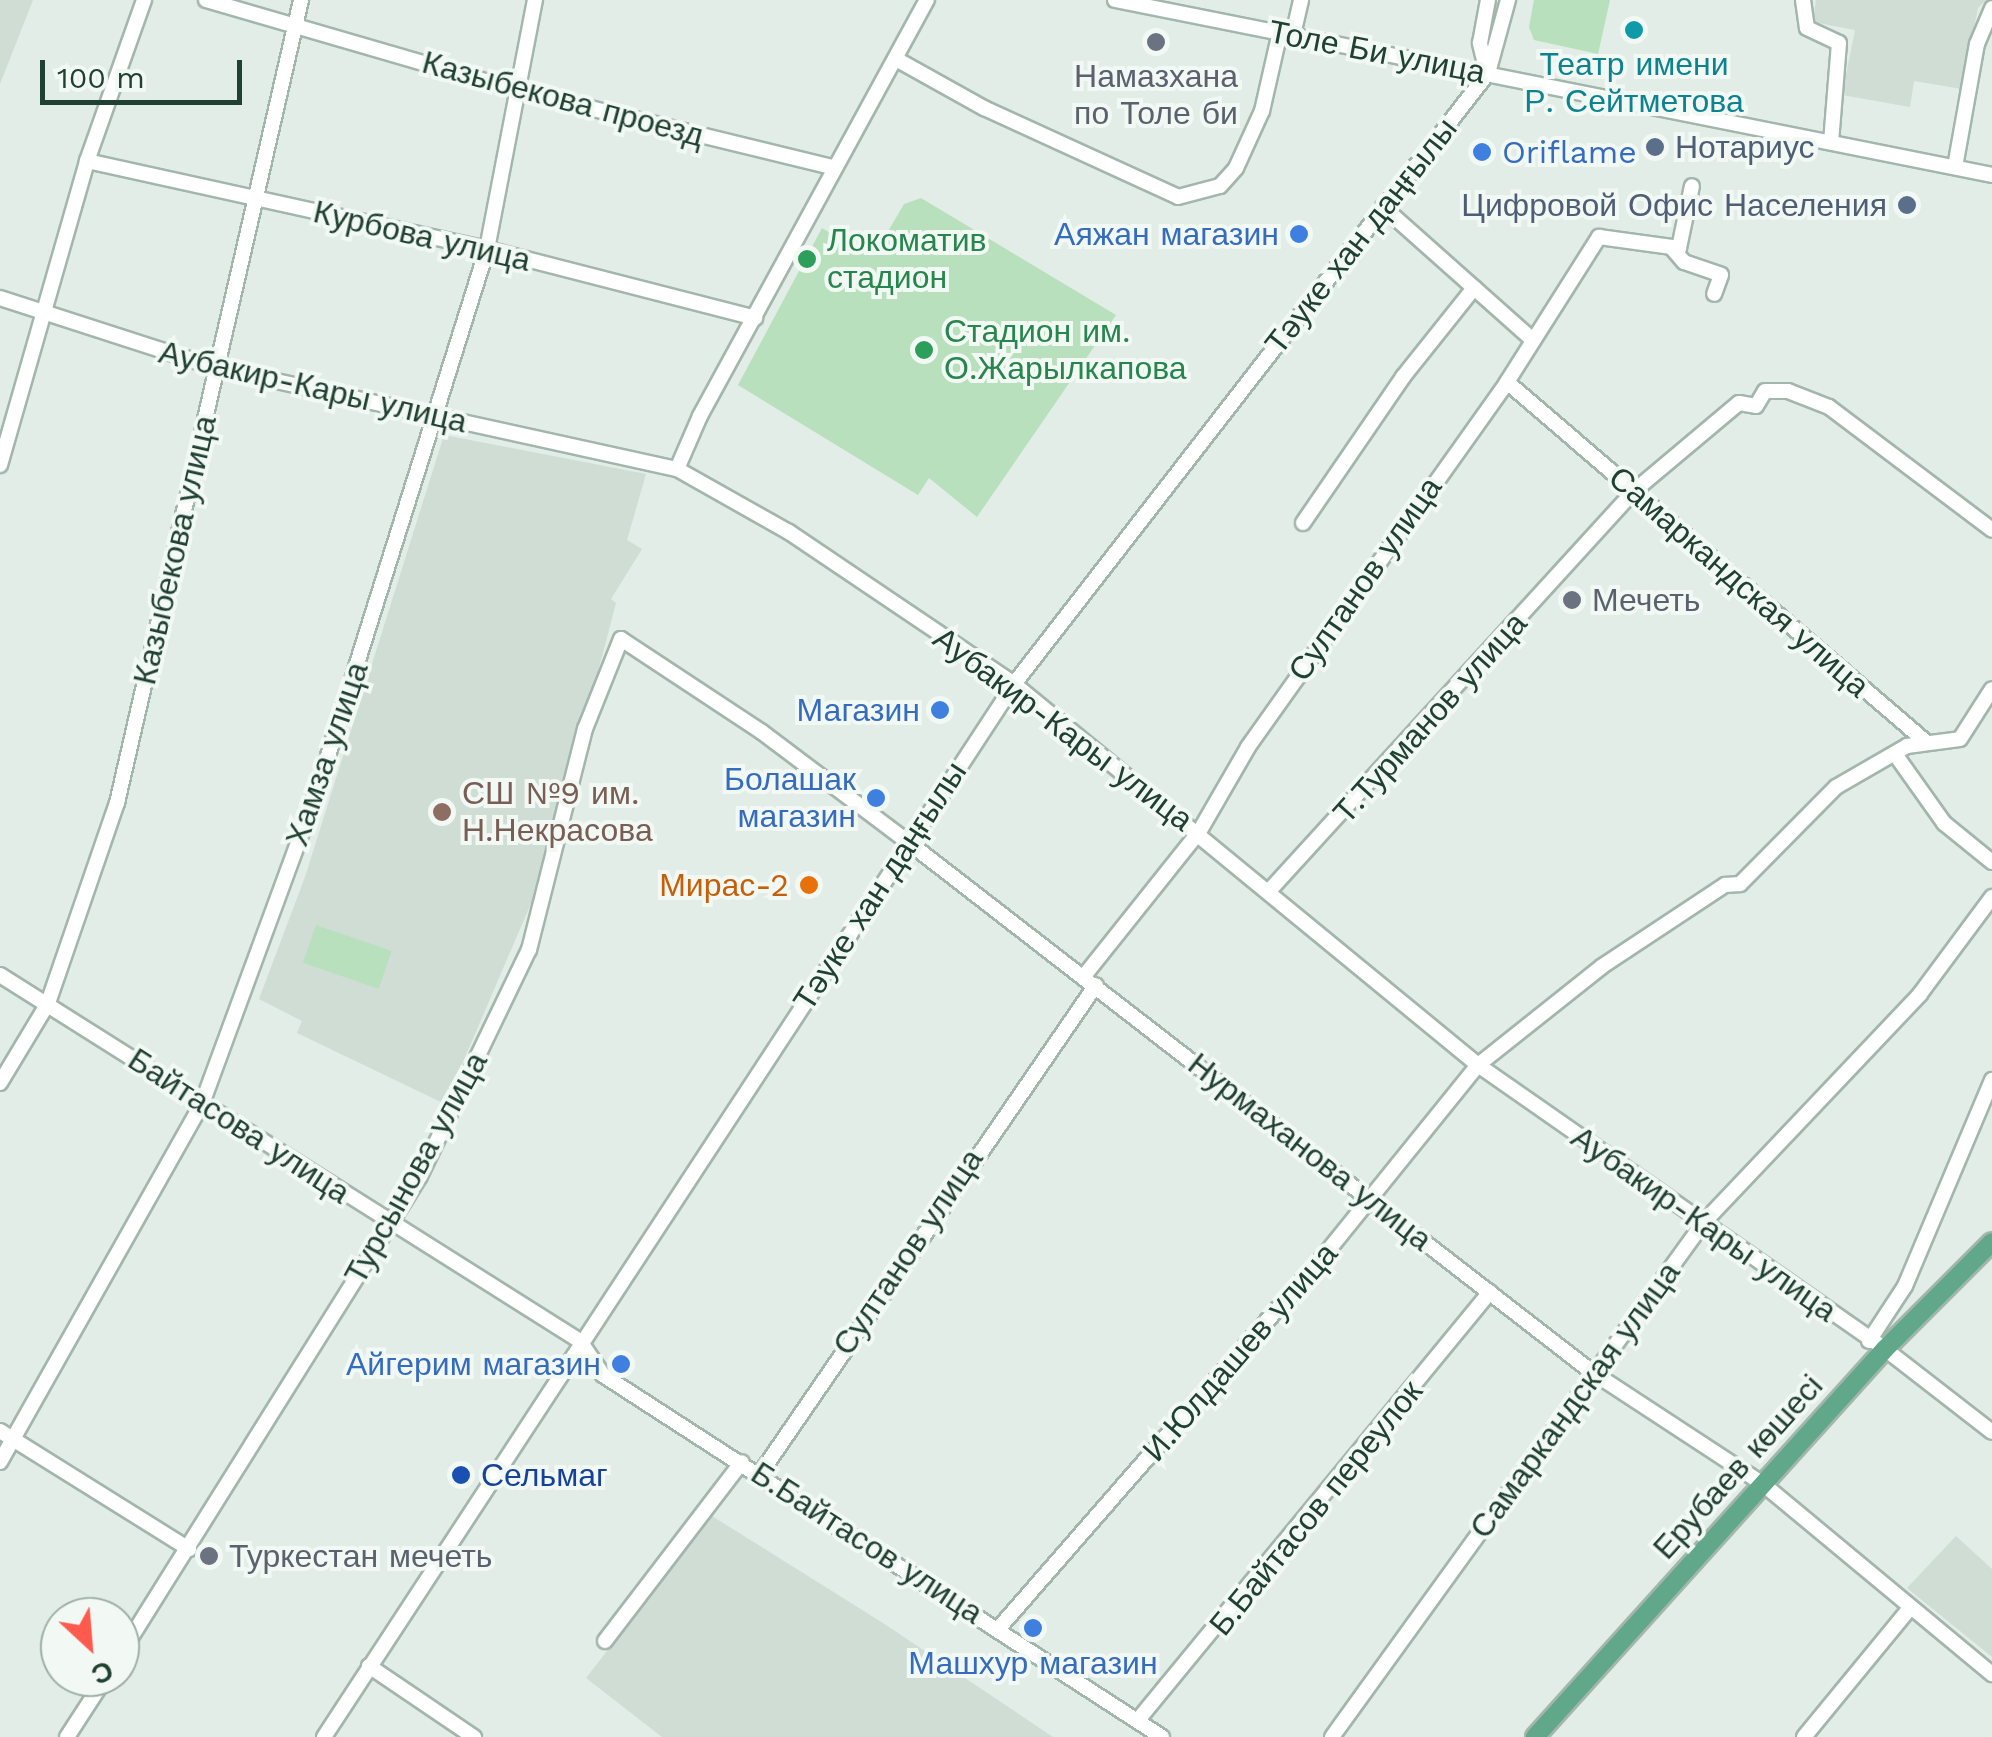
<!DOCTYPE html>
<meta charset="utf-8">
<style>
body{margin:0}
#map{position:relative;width:1992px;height:1737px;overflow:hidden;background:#e1ede6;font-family:"Work Sans",sans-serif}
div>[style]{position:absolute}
.built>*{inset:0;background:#cfddd4}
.green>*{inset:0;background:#b8e0bc;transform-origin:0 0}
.roads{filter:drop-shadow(2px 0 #a3b6ac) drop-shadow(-2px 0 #a3b6ac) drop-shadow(0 2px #a3b6ac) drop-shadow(0 -2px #a3b6ac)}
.minor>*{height:14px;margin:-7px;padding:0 7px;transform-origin:7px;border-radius:7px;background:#fff}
.major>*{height:18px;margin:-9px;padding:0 9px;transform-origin:9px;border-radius:9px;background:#61a789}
.dots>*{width:28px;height:28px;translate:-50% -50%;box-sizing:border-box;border:5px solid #f2f9f4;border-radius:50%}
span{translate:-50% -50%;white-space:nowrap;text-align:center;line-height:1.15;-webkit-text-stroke:8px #f2f9f4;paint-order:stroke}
.street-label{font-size:32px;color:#204031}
.culture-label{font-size:32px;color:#0d838f}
.worship-label{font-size:32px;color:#5b616d}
.left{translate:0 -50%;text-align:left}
.service-label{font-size:32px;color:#4e5e75}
.right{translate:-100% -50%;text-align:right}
.shop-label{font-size:32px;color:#366cbe}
.leisure-label{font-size:32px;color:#27864d}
.education-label{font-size:32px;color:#785e54}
.food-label{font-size:32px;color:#c56008}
.transit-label{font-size:32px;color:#164399}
.north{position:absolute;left:40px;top:1597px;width:100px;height:100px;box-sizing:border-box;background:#f2f9f4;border:2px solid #9eafa6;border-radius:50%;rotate:154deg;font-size:28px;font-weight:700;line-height:40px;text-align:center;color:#204031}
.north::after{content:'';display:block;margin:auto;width:35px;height:45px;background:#ff5a4d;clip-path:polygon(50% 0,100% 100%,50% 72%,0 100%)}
.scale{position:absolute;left:40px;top:60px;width:202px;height:45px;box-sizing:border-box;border:5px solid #204031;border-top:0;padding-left:12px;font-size:30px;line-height:35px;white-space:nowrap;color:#204031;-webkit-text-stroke:8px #f2f9f4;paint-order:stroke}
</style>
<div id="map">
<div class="built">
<div style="clip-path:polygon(0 0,33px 0,0 84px)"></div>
<div style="clip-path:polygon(1816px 0,1986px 0,1978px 8px,1962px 89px,1914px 81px,1910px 107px,1842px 95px,1855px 30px,1813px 22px)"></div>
<div style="clip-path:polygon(444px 435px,646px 474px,627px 540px,642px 549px,611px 599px,616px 603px,547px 866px,445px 1104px,297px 1033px,302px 1021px,259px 999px,305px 877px)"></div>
<div style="clip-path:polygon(712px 1516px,883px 1623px,1053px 1737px,662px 1737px,586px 1678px)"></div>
<div style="clip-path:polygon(1956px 1536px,1992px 1569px,1992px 1657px,1907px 1588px)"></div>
</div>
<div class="green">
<div style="clip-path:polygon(1534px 0,1610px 0,1598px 54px,1534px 40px,1529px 27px)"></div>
<div style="clip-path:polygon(921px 198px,1116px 315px,977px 517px,929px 478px,918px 495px,738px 385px,822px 228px,851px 246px,883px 240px,904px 204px)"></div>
<div style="left:316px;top:925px;width:80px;height:40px;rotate:19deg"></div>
</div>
<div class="roads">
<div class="minor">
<div style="left:206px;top:0;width:323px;rotate:16.2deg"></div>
<div style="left:516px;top:90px;width:325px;rotate:13.7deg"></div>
<div style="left:1115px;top:0;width:894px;rotate:11.28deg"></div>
<div style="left:1803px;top:0;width:28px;rotate:82deg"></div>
<div style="left:1807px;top:28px;width:35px;rotate:25deg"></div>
<div style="left:1839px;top:43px;width:99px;rotate:94.6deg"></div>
<div style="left:1293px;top:35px;width:36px;rotate:-77deg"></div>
<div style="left:896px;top:59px;width:101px;rotate:29.1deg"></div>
<div style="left:984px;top:108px;width:213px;rotate:24.6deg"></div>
<div style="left:1178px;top:197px;width:43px;rotate:-14.7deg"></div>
<div style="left:1220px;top:186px;width:24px;rotate:-48deg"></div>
<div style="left:1236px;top:168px;width:63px;rotate:-65.5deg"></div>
<div style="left:1262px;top:111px;width:81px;rotate:-77.2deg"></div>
<div style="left:1487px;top:72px;width:30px;rotate:-104deg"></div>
<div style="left:1480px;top:43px;width:44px;rotate:-79.5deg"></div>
<div style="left:87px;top:161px;width:410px;rotate:12.4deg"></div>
<div style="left:487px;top:249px;width:277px;rotate:14.4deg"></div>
<div style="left:1955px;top:167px;width:125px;rotate:-79.9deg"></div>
<div style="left:1977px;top:44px;width:39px;rotate:-67deg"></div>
<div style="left:1383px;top:207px;width:200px;rotate:41.6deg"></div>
<div style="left:1671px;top:247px;width:20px;rotate:49deg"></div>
<div style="left:1684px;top:262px;width:39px;rotate:19deg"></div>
<div style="left:1721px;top:275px;width:20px;rotate:110deg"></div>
<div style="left:0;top:298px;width:228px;rotate:17.9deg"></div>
<div style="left:217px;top:368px;width:471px;rotate:12.4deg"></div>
<div style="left:677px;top:469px;width:129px;rotate:29.4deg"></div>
<div style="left:789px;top:532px;width:272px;rotate:34deg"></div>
<div style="left:1014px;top:684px;width:600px;rotate:39.39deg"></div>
<div style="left:1478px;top:1065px;width:496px;rotate:34.9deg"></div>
<div style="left:1885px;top:1349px;width:135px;rotate:37.8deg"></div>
<div style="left:1507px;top:382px;width:552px;rotate:40.67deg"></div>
<div style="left:0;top:465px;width:316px;rotate:-74deg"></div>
<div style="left:87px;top:161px;width:171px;rotate:-70.5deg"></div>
<div style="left:677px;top:469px;width:58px;rotate:-66.5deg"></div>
<div style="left:700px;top:416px;width:474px;rotate:-61.4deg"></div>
<div style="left:1303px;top:523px;width:177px;rotate:-55.6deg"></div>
<div style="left:1403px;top:377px;width:114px;rotate:-51.4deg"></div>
<div style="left:1895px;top:754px;width:85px;rotate:54.6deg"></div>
<div style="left:1944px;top:823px;width:62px;rotate:39.1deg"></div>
<div style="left:1269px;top:891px;width:542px;rotate:-47.62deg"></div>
<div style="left:1634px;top:491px;width:137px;rotate:-40deg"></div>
<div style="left:1739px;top:403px;width:17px;rotate:10deg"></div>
<div style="left:1756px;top:406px;width:17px;rotate:-59deg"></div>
<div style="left:1765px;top:391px;width:23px"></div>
<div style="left:1788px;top:391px;width:44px;rotate:21.3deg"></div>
<div style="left:1829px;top:407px;width:204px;rotate:37deg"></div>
<div style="left:0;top:975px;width:686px;rotate:32.25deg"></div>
<div style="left:580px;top:1341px;width:41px;rotate:55.9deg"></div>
<div style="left:603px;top:1375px;width:666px;rotate:32.93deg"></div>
<div style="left:1084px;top:976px;width:184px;rotate:-51.4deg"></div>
<div style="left:1199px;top:832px;width:98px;rotate:-60deg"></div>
<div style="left:1248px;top:747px;width:448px;rotate:-54.6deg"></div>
<div style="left:1507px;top:382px;width:172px;rotate:-57.6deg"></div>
<div style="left:1599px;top:237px;width:81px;rotate:7.8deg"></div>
<div style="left:1679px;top:248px;width:63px;rotate:-78.2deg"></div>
<div style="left:0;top:1083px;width:93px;rotate:-59deg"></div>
<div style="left:48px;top:1003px;width:212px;rotate:-71deg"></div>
<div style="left:117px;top:803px;width:824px;rotate:-77.09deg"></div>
<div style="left:1869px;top:1341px;width:66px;rotate:-56.8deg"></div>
<div style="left:1905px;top:1286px;width:224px;rotate:-67.1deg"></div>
<div style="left:0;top:1431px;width:223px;rotate:32deg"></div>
<div style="left:0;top:1462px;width:414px;rotate:-60.6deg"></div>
<div style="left:203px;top:1101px;width:333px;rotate:-69.8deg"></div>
<div style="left:318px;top:788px;width:565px;rotate:-72.59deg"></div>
<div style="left:487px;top:249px;width:254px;rotate:-79.1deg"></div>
<div style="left:760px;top:1474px;width:593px;rotate:-55.51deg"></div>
<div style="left:999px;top:1628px;width:499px;rotate:-48.9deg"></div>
<div style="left:1327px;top:1252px;width:240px;rotate:-51.1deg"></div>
<div style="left:1478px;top:1065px;width:157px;rotate:-38.5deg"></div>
<div style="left:1601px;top:967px;width:149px;rotate:-33.5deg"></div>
<div style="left:1725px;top:885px;width:15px;rotate:-4deg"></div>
<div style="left:1740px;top:884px;width:136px;rotate:-45.3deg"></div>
<div style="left:1836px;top:787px;width:82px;rotate:-30deg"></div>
<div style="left:1907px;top:746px;width:53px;rotate:-7.5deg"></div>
<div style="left:1960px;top:739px;width:59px;rotate:-57.4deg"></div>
<div style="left:605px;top:1641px;width:225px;rotate:-52.6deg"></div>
<div style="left:120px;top:1655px;width:565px;rotate:-57.94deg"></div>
<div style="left:420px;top:1176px;width:251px;rotate:-64.3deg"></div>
<div style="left:529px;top:950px;width:228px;rotate:-75.8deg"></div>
<div style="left:585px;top:729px;width:97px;rotate:-68.2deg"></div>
<div style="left:621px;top:639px;width:169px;rotate:33.4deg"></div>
<div style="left:762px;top:732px;width:183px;rotate:37deg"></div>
<div style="left:908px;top:842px;width:865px;rotate:37.77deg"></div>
<div style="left:1592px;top:1372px;width:204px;rotate:33.2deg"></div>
<div style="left:1763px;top:1484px;width:298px;rotate:39.7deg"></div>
<div style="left:369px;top:1666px;width:127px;rotate:34.1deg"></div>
<div style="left:1138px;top:1720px;width:554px;rotate:-50.57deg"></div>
<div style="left:67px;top:1737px;width:72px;rotate:-57deg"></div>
<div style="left:324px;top:1737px;width:1259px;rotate:-56.76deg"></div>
<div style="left:1014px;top:684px;width:773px;rotate:-52.2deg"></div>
<div style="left:1488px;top:73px;width:76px;rotate:-74.7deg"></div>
<div style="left:1332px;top:1737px;width:635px;rotate:-54.16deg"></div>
<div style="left:1704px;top:1222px;width:314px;rotate:-46.5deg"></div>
<div style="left:1920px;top:994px;width:121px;rotate:-53.4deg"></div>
<div style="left:1804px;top:1737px;width:166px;rotate:-50.6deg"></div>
</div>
<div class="major">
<div style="left:1535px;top:1737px;width:523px;rotate:-47.95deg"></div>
<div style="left:1885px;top:1349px;width:151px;rotate:-45deg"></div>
</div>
</div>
<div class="dots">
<div style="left:1634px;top:30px;background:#0f9aa8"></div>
<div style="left:1156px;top:42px;background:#6b7280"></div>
<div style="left:1655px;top:147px;background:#5c6f8a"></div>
<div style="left:1482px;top:152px;background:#3f7fe0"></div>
<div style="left:1907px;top:205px;background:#5c6f8a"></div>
<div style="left:1299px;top:234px;background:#3f7fe0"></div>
<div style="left:807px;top:259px;background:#2e9e5b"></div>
<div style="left:924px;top:350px;background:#2e9e5b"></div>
<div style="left:1572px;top:600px;background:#6b7280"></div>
<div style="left:940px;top:710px;background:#3f7fe0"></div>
<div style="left:876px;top:798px;background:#3f7fe0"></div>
<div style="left:442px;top:812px;background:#8d6e63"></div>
<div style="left:809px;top:885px;background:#e8710a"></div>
<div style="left:621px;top:1364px;background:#3f7fe0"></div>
<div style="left:461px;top:1475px;background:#1a4fb4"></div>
<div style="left:209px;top:1556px;background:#6b7280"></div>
<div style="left:1033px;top:1628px;background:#3f7fe0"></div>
</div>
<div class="street-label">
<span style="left:1377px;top:52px;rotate:11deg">Толе Би улица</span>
<span style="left:563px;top:99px;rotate:15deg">Казыбекова проезд</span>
<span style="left:422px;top:236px;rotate:13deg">Курбова улица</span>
<span style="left:1361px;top:236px;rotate:-52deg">Тәуке хан даңғылы</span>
<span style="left:313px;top:387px;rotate:13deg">Аубакир-Кары улица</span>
<span style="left:175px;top:550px;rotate:-77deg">Казыбекова улица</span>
<span style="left:1365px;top:579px;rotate:-55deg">Султанов улица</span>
<span style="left:1739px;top:582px;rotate:41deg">Самаркандская улица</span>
<span style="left:1430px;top:718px;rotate:-48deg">Т.Турманов улица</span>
<span style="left:1063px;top:729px;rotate:37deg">Аубакир-Кары улица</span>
<span style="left:327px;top:754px;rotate:-71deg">Хамза улица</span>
<span style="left:880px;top:886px;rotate:-57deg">Тәуке хан даңғылы</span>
<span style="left:239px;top:1126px;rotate:33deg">Байтасова улица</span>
<span style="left:1310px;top:1152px;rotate:38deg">Нурмаханова улица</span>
<span style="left:416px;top:1168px;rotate:-61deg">Турсынова улица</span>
<span style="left:1704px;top:1224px;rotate:35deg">Аубакир-Кары улица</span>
<span style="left:908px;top:1252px;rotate:-56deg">Султанов улица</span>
<span style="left:1240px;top:1352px;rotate:-49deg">И.Юлдашев улица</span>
<span style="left:1575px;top:1400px;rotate:-54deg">Самаркандская улица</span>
<span style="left:1738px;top:1467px;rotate:-48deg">Ерубаев көшесі</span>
<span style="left:1316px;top:1508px;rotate:-51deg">Б.Байтасов переулок</span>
<span style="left:867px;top:1543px;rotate:33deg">Б.Байтасов улица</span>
</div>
<div class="culture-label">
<span style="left:1634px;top:83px">Театр имени<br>Р. Сейтметова</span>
</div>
<div class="worship-label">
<span style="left:1156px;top:95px">Намазхана<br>по Толе би</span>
<span class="left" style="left:1592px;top:600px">Мечеть</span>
<span class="left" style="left:229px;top:1556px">Туркестан мечеть</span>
</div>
<div class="service-label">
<span class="left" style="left:1675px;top:147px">Нотариус</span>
<span class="right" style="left:1887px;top:205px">Цифровой Офис Населения</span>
</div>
<div class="shop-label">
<span class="left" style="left:1502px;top:152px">Oriflame</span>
<span class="right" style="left:1279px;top:234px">Аяжан магазин</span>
<span class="right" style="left:920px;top:710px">Магазин</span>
<span class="right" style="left:856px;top:798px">Болашак<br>магазин</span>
<span class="right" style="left:601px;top:1364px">Айгерим магазин</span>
<span style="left:1033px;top:1663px">Машхур магазин</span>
</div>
<div class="leisure-label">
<span class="left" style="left:827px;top:259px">Локоматив<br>стадион</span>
<span class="left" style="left:944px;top:350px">Стадион им.<br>О.Жарылкапова</span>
</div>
<div class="education-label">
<span class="left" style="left:462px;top:812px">СШ №9 им.<br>Н.Некрасова</span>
</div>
<div class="food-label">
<span class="right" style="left:789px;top:885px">Мирас-2</span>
</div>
<div class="transit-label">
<span class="left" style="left:481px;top:1475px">Сельмаг</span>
</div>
<div class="north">С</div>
<div class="scale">100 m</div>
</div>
